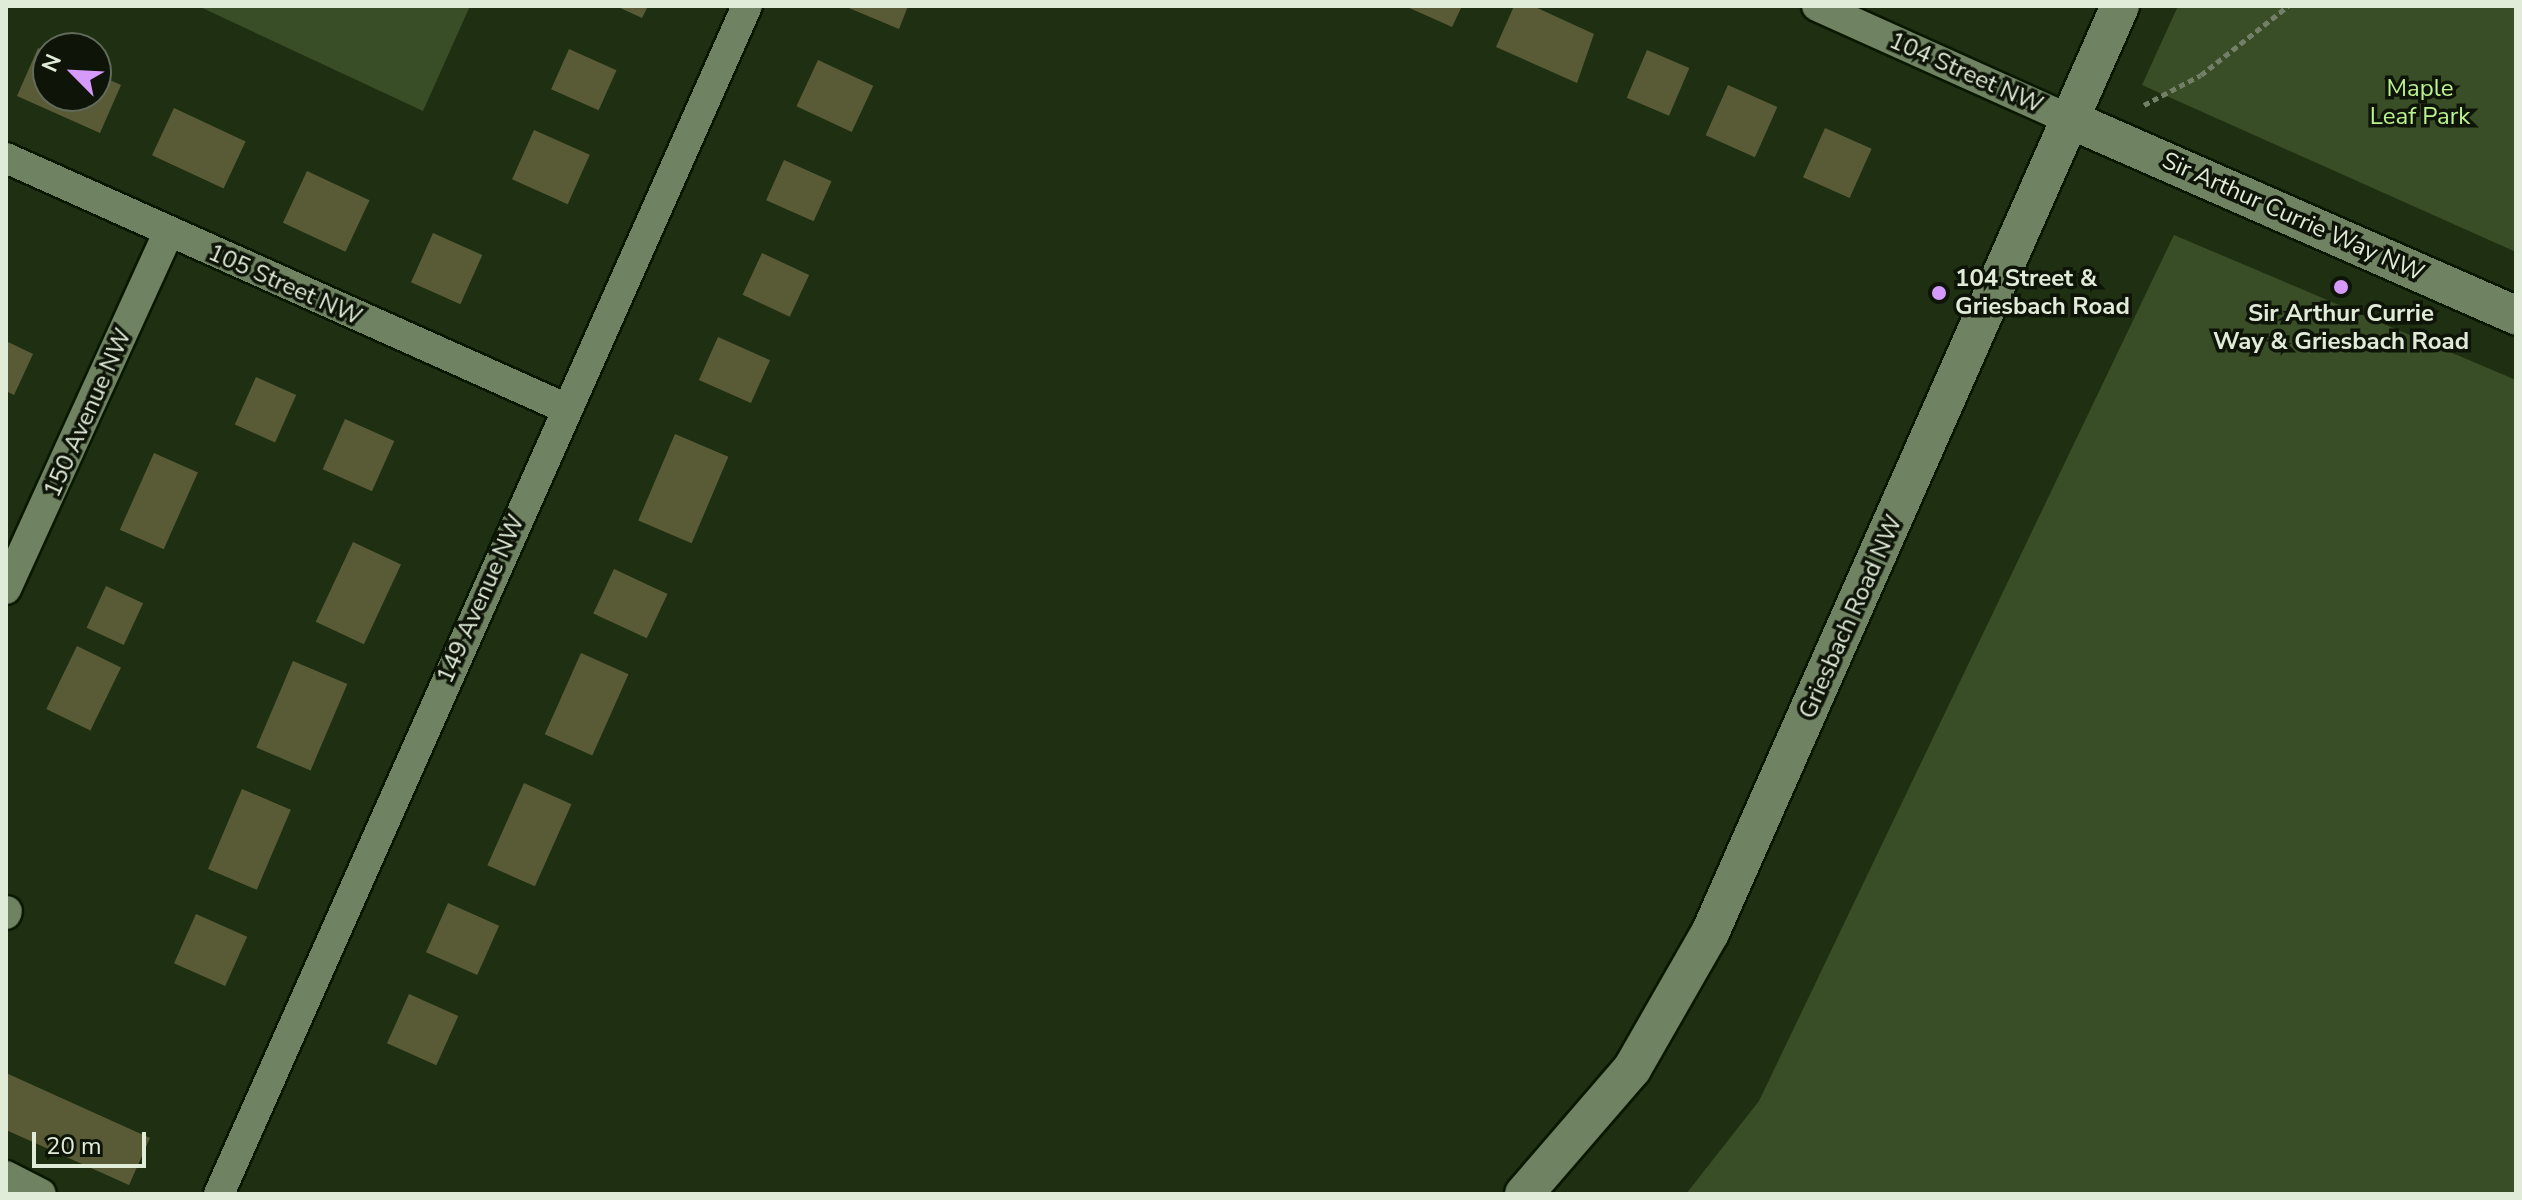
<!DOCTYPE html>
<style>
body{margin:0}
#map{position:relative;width:2522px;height:1200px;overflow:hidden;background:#1f2f11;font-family:"Nunito Sans",sans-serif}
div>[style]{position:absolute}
.green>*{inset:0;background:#394e27}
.building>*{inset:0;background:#595b37;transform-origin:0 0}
.path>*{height:5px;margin-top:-2.5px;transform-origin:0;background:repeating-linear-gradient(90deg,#738067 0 6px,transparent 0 10px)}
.roads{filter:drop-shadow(2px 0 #091700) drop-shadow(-2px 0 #091700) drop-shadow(0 2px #091700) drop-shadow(0 -2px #091700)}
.minor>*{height:30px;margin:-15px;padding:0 15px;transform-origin:15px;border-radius:15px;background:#6f8261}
.tertiary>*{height:38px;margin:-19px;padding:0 19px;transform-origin:19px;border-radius:19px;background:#6f8261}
.dots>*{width:22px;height:22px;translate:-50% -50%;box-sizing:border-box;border:4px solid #0e1508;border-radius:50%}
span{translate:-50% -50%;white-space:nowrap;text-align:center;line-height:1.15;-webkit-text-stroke:7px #0e1508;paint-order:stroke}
.street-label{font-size:24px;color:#e0ebd8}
.park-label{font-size:24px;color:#bcf28f}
.poi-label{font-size:24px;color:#e0ebd8;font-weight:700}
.left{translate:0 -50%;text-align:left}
.frame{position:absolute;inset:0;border:8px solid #e0ebd8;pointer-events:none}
.north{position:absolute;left:32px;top:32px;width:80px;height:80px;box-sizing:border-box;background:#0e1508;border:2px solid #626b5b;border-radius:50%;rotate:294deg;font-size:22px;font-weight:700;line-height:32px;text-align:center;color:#e0ebd8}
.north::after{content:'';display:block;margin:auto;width:28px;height:36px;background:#d69bfa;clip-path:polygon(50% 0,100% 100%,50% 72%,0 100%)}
.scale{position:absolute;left:32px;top:1132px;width:114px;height:36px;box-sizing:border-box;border:4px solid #e0ebd8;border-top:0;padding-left:10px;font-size:24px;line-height:28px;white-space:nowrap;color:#e0ebd8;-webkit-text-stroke:6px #0e1508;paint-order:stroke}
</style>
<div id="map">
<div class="green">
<div style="clip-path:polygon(198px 6px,470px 6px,423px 111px)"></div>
<div style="clip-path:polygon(2178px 6px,2516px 6px,2516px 252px,2142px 85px)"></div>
<div style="clip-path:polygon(2174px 235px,2516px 380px,2516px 1194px,1686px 1194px,1759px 1101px)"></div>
</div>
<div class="building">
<div style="clip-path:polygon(616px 6px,648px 6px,642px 18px)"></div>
<div style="clip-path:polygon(844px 6px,908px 6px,899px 29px)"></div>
<div style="clip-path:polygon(1405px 6px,1462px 6px,1452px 27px)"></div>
<div style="clip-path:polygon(1514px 6px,1533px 6px,1594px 34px,1577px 83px,1496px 47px)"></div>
<div style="clip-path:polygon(38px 48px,48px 53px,48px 96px,96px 96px,96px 74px,121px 85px,100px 133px,17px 96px)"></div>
<div style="left:569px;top:49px;width:52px;height:44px;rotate:24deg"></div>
<div style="left:1647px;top:50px;width:46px;height:52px;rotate:23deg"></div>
<div style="left:818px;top:60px;width:61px;height:51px;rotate:25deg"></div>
<div style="left:1728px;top:85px;width:54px;height:55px;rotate:24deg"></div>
<div style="left:174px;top:108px;width:79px;height:52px;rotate:25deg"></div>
<div style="left:1825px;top:128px;width:51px;height:54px;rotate:24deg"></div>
<div style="left:534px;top:130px;width:61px;height:54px;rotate:24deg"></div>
<div style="left:784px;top:160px;width:52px;height:44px;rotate:24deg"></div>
<div style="left:307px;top:171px;width:69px;height:57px;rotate:25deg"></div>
<div style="left:433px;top:233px;width:54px;height:54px;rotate:24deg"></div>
<div style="left:762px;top:253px;width:52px;height:46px;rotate:25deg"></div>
<div style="left:718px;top:337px;width:57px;height:47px;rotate:24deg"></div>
<div style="clip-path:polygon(6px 341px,33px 354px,14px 395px,6px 391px)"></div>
<div style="left:256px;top:377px;width:44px;height:52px;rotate:24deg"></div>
<div style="left:345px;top:419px;width:54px;height:55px;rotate:24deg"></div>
<div style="left:675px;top:434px;width:58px;height:94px;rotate:23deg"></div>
<div style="left:154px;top:453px;width:48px;height:84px;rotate:24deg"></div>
<div style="left:353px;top:542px;width:53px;height:88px;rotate:25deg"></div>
<div style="left:614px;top:569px;width:59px;height:49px;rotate:25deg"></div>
<div style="left:106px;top:586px;width:41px;height:46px;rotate:25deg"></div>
<div style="left:77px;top:646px;width:49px;height:70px;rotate:26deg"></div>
<div style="left:581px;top:653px;width:52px;height:89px;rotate:24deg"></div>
<div style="left:293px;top:661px;width:59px;height:94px;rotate:23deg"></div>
<div style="left:524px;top:783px;width:52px;height:90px;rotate:24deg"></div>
<div style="left:242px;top:789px;width:53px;height:87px;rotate:23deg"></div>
<div style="left:448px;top:903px;width:56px;height:54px;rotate:24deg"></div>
<div style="left:196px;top:914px;width:56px;height:54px;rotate:24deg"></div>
<div style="left:409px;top:994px;width:54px;height:54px;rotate:24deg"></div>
<div style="clip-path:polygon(6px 1073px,150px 1138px,129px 1185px,6px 1130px)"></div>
</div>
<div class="path">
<div style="left:2144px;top:105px;width:64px;rotate:-27.8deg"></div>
<div style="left:2201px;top:75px;width:111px;rotate:-38.4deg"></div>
</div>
<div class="roads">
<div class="minor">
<div style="left:1817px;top:6px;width:278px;rotate:24.2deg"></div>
<div style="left:6px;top:158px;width:612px;rotate:24.1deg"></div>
<div style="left:6px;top:589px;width:391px;rotate:-65.5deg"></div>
<div style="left:6px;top:914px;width:3px;rotate:-72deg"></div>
<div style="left:6px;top:1176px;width:39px;rotate:27deg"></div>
<div style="left:219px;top:1194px;width:1300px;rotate:-66.04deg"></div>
</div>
<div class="tertiary">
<div style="left:2071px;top:120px;width:486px;rotate:23.7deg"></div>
<div style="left:1524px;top:1194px;width:165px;rotate:-49.2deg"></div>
<div style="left:1632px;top:1069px;width:157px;rotate:-60.2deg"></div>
<div style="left:1710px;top:933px;width:1014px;rotate:-66.14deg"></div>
</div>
</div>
<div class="dots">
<div style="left:2341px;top:287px;background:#d69bfa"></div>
<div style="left:1939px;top:293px;background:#d69bfa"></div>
</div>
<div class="street-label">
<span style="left:1966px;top:73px;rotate:24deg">104 Street NW</span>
<span style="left:2293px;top:217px;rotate:24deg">Sir Arthur Currie Way NW</span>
<span style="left:285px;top:285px;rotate:24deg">105 Street NW</span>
<span style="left:88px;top:413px;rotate:-66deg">150 Avenue NW</span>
<span style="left:481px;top:599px;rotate:-66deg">149 Avenue NW</span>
<span style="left:1851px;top:617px;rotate:-66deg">Griesbach Road NW</span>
</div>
<div class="park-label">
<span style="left:2420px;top:103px">Maple<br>Leaf Park</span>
</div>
<div class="poi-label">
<span class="left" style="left:1955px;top:293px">104 Street &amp;<br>Griesbach Road</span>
<span style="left:2341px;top:328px">Sir Arthur Currie<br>Way &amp; Griesbach Road</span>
</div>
<div class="frame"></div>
<div class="north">N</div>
<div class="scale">20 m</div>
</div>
